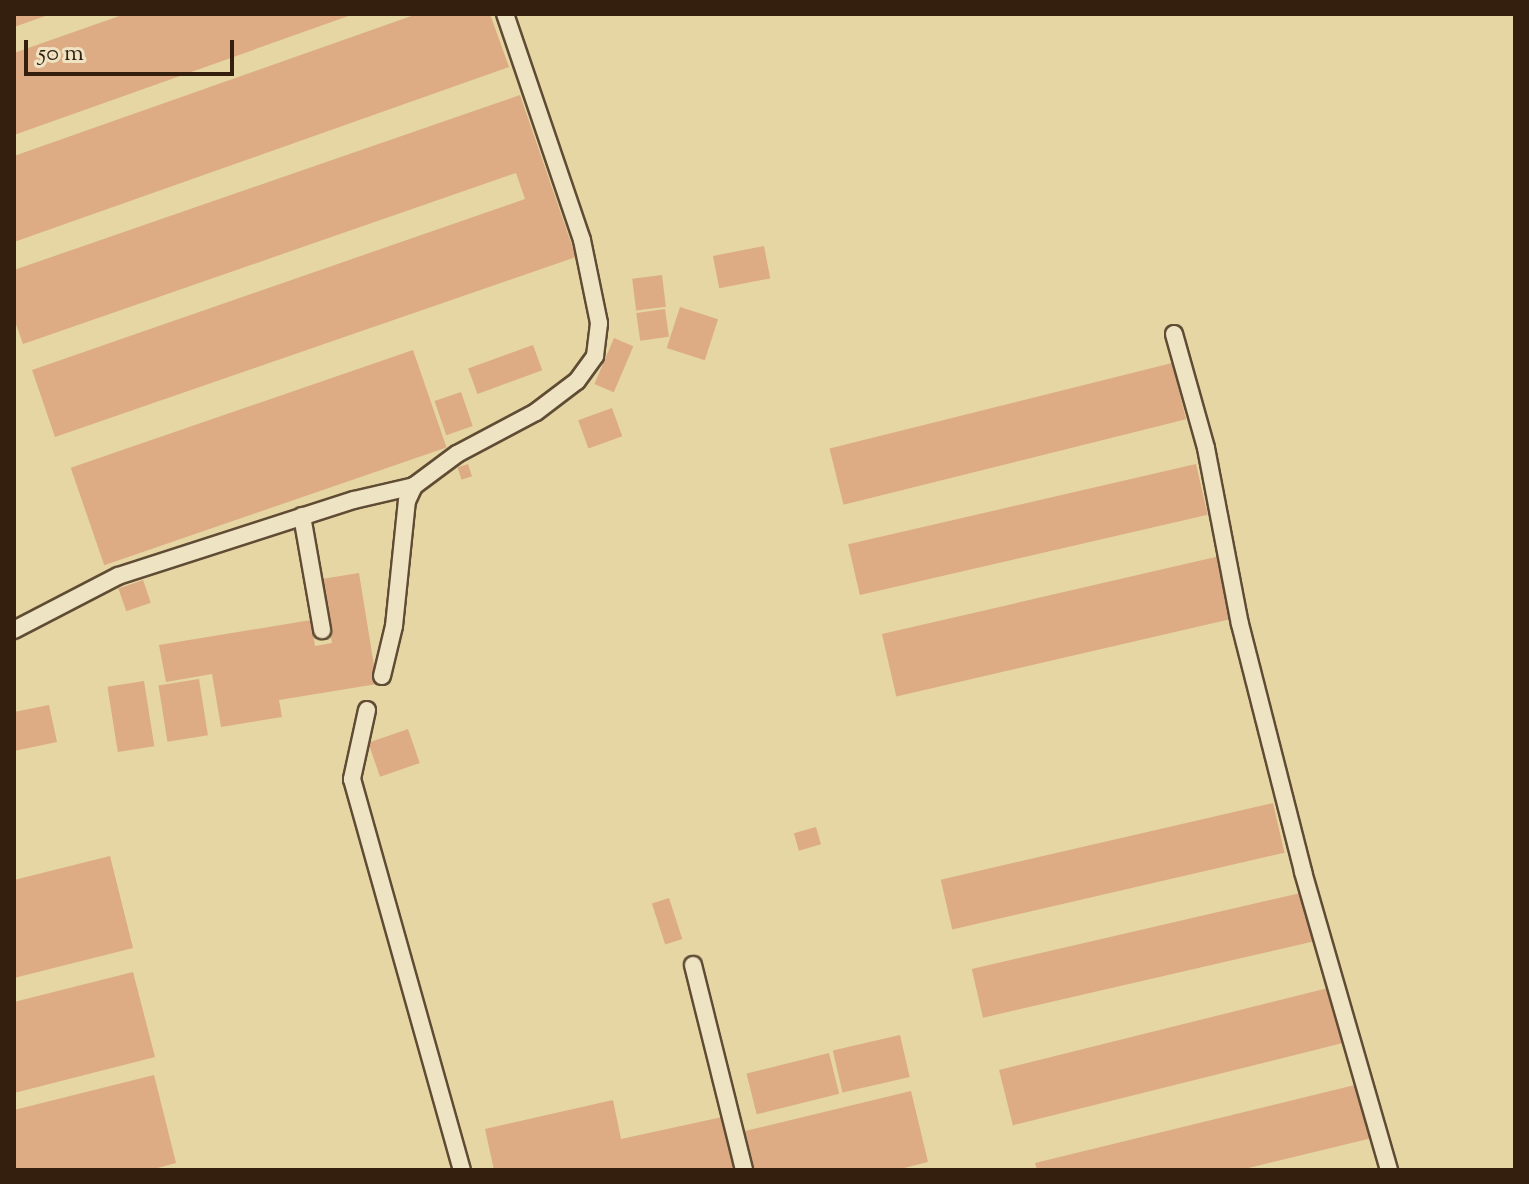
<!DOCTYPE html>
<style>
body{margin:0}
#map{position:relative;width:1529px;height:1184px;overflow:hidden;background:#e5d6a4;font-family:"Sorts Mill Goudy",serif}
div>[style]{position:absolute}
.building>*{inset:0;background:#ddac84;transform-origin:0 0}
.roads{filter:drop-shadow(2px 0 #604c34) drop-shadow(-2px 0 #604c34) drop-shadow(0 2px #604c34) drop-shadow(0 -2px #604c34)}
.lane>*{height:16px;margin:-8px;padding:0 8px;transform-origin:8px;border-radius:8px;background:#eee4c4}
span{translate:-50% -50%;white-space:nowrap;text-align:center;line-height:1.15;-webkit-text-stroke:7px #eee4c4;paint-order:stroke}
.frame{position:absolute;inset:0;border:16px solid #341e0e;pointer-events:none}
.scale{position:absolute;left:24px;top:40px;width:210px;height:36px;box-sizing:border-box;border:4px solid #341e0e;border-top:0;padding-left:10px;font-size:24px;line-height:28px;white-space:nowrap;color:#341e0e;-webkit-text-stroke:6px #eee4c4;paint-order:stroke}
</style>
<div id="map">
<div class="building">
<div style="clip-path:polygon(14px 14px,51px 14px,14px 27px)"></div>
<div style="clip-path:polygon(125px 14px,354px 14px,14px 135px,14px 53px)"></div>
<div style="clip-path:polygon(417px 14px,490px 14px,509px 67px,14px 242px,14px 156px)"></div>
<div style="clip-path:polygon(520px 95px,576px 257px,55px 437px,32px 370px,525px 199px,516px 173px,23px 344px,14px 319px,14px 270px)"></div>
<div style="left:764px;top:246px;width:33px;height:52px;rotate:79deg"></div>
<div style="left:662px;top:275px;width:32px;height:30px;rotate:83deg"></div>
<div style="left:680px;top:307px;width:40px;height:43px;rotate:18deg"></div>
<div style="left:665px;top:309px;width:28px;height:29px;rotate:82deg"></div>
<div style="left:614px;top:338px;width:21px;height:50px;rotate:23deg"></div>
<div style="left:533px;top:345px;width:27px;height:69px;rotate:70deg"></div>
<div style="left:413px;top:350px;width:103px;height:362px;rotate:71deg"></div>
<div style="left:1172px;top:363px;width:58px;height:353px;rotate:76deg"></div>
<div style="left:461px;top:392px;width:36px;height:28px;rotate:71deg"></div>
<div style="left:612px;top:408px;width:30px;height:36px;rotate:70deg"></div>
<div style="left:468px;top:464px;width:13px;height:11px;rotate:72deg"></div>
<div style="left:1196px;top:464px;width:52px;height:357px;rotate:77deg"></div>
<div style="left:1220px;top:556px;width:64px;height:347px;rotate:77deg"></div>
<div style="clip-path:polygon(359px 573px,377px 684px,279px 700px,282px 717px,221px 727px,212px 674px,166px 682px,159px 645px,311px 620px,315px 646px,332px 643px,322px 579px)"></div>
<div style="left:143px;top:580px;width:24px;height:26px;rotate:71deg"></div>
<div style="left:199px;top:679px;width:57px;height:41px;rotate:81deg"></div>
<div style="left:144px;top:681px;width:66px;height:37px;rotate:81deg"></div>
<div style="clip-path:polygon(49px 705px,57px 742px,14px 751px,14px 712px)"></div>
<div style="left:408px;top:729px;width:36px;height:42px;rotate:71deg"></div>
<div style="left:1273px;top:803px;width:51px;height:341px;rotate:77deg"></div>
<div style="left:816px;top:827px;width:18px;height:23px;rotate:74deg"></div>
<div style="clip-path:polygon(110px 856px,133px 948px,14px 978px,14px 880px)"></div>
<div style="left:1305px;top:892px;width:50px;height:342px;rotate:77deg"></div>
<div style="left:669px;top:898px;width:43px;height:18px;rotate:72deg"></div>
<div style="clip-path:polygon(133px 972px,155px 1057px,14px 1093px,14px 1002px)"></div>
<div style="left:1328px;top:988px;width:57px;height:339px;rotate:76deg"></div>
<div style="left:900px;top:1035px;width:43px;height:69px;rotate:77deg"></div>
<div style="left:829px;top:1053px;width:42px;height:85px;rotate:76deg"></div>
<div style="clip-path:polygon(154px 1075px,176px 1163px,150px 1170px,14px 1170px,14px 1110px)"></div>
<div style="clip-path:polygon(1359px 1084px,1372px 1138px,1240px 1170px,1037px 1170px,1035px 1163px)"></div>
<div style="clip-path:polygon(911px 1091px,928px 1162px,896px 1170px,755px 1170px,745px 1131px)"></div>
<div style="clip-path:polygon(613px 1100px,621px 1139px,727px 1116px,738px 1170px,494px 1170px,485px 1129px)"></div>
</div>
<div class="roads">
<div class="lane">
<div style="left:1174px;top:334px;width:118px;rotate:74.3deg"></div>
<div style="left:1206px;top:448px;width:179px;rotate:79.1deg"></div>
<div style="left:1240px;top:624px;width:256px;rotate:75.7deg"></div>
<div style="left:1303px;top:872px;width:310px;rotate:73.9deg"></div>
<div style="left:302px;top:516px;width:116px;rotate:80deg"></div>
<div style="left:14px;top:630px;width:117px;rotate:-27.4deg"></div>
<div style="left:118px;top:576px;width:248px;rotate:-17.9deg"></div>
<div style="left:354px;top:500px;width:62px;rotate:-13.1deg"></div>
<div style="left:382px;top:676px;width:51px;rotate:-76.5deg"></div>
<div style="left:394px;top:626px;width:126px;rotate:-84.1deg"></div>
<div style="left:407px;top:501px;width:17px;rotate:-65deg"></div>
<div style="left:414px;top:486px;width:54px;rotate:-36.7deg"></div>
<div style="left:457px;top:454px;width:89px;rotate:-28deg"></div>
<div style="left:536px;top:412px;width:51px;rotate:-37.1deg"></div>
<div style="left:577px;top:381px;width:31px;rotate:-54deg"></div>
<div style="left:595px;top:356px;width:33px;rotate:-83deg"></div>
<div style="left:599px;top:323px;width:85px;rotate:-101.6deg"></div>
<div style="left:582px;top:240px;width:239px;rotate:-108.8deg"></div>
<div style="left:367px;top:710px;width:71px;rotate:102.3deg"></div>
<div style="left:352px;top:779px;width:406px;rotate:74.3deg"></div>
<div style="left:693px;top:965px;width:211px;rotate:76deg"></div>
</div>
</div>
<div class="frame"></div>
<div class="scale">50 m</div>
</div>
